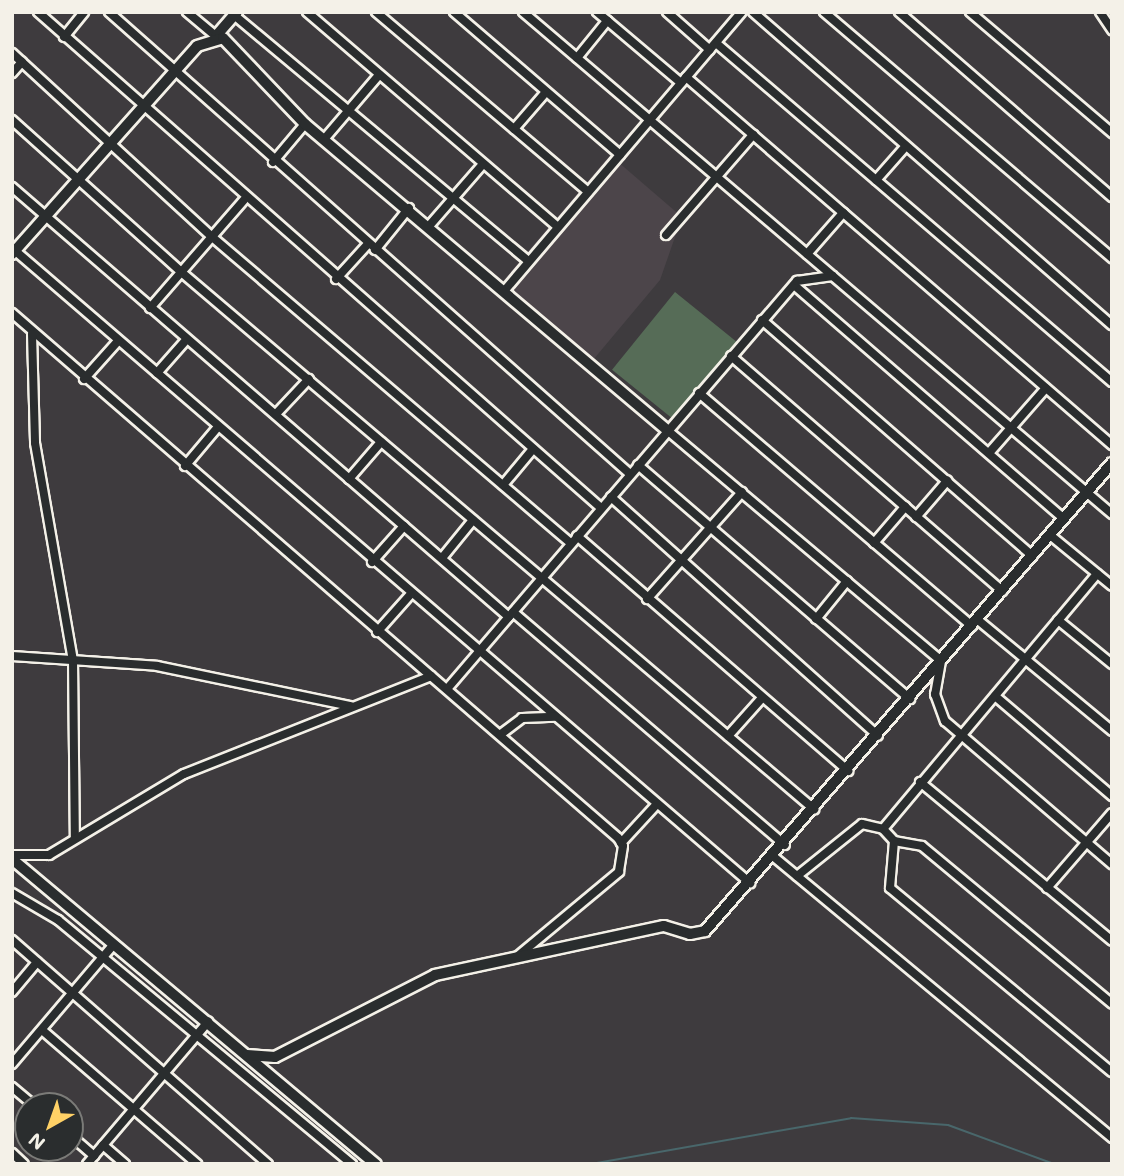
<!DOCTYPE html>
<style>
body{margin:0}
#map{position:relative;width:1124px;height:1176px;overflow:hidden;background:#3e3b3e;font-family:Mali,sans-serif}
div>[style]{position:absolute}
.built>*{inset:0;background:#4c454a}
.green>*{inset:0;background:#566c57;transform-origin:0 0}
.stream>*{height:2px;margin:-1px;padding:0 1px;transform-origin:1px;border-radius:1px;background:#49676b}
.roads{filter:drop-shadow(2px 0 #f4f1e8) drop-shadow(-2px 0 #f4f1e8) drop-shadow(0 2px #f4f1e8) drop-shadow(0 -2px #f4f1e8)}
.street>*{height:8px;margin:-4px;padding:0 4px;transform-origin:4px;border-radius:4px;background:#2a2d2e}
.secondary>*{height:10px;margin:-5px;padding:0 5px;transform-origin:5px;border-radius:5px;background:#2a2d2e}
span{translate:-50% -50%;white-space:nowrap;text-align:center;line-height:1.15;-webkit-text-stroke:6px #2a2d2e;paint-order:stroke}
.frame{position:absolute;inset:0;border:14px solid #f4f1e8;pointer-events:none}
.north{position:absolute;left:14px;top:1092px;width:70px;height:70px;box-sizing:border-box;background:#2a2d2e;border:2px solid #7b7b78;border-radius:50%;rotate:220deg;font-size:19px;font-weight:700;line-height:28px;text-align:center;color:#f4f1e8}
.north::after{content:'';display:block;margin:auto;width:24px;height:32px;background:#ffd166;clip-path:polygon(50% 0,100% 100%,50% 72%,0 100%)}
</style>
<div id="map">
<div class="built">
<div style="clip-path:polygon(610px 155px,682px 217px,660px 280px,593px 360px,502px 282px)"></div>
</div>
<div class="green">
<div style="left:675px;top:292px;width:80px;height:100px;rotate:39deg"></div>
</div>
<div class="stream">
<div style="left:591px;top:1164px;width:264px;rotate:-10deg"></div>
<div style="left:851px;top:1118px;width:97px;rotate:4.1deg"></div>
<div style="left:948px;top:1125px;width:113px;rotate:20.2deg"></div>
</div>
<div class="roads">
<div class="street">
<div style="left:38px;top:12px;width:750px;rotate:41.38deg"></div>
<div style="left:109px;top:12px;width:696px;rotate:41.57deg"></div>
<div style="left:187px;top:12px;width:38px;rotate:40deg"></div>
<div style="left:307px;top:12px;width:330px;rotate:40.6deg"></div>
<div style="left:376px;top:12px;width:278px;rotate:40.3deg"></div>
<div style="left:454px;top:12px;width:219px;rotate:40.7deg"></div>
<div style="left:523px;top:12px;width:774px;rotate:40.44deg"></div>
<div style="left:597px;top:12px;width:110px;rotate:40.2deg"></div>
<div style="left:667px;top:12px;width:57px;rotate:41.5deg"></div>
<div style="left:753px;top:12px;width:476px;rotate:41.1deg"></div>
<div style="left:824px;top:12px;width:379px;rotate:40.5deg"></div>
<div style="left:899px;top:12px;width:282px;rotate:41deg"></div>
<div style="left:970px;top:12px;width:187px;rotate:40.4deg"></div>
<div style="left:1100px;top:12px;width:22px;rotate:56deg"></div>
<div style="left:234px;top:15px;width:383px;rotate:39.9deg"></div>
<div style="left:64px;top:37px;width:32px;rotate:-51deg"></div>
<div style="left:716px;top:43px;width:521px;rotate:40.57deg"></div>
<div style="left:12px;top:53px;width:270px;rotate:42.6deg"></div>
<div style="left:211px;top:236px;width:472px;rotate:40.5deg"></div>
<div style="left:577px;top:58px;width:48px;rotate:-51deg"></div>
<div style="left:12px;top:73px;width:15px;rotate:-48deg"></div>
<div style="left:686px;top:77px;width:563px;rotate:40.82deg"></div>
<div style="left:12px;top:120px;width:226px;rotate:41.9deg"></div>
<div style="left:180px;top:271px;width:832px;rotate:40.32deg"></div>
<div style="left:514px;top:129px;width:49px;rotate:-49.1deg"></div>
<div style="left:326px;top:137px;width:82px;rotate:-49.5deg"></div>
<div style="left:273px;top:162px;width:50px;rotate:-49.9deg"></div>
<div style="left:876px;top:180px;width:45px;rotate:-48.6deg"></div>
<div style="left:12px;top:187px;width:657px;rotate:40.87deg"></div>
<div style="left:429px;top:226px;width:82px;rotate:-48.9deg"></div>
<div style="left:666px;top:235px;width:133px;rotate:-49deg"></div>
<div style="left:12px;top:248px;width:974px;rotate:40.71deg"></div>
<div style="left:375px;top:250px;width:54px;rotate:-51deg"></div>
<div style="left:807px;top:254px;width:55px;rotate:-48.7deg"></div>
<div style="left:336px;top:279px;width:47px;rotate:-47.6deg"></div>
<div style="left:794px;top:285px;width:357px;rotate:40.9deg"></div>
<div style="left:505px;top:290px;width:365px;rotate:-49.6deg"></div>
<div style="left:150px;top:308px;width:143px;rotate:-49deg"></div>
<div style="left:12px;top:313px;width:802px;rotate:40.9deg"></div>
<div style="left:618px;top:838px;width:9px;rotate:58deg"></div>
<div style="left:623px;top:846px;width:26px;rotate:99deg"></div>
<div style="left:619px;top:872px;width:131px;rotate:140.3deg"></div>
<div style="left:762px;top:320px;width:359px;rotate:41.1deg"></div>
<div style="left:32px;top:334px;width:109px;rotate:88.4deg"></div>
<div style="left:35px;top:443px;width:220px;rotate:80.1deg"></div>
<div style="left:73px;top:660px;width:178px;rotate:89.4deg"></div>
<div style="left:731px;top:356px;width:359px;rotate:40.9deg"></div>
<div style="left:157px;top:373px;width:45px;rotate:-48.6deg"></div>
<div style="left:84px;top:379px;width:51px;rotate:-48.2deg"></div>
<div style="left:699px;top:393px;width:359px;rotate:40.5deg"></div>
<div style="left:276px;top:414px;width:48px;rotate:-46.7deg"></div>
<div style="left:667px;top:430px;width:358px;rotate:40.1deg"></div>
<div style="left:941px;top:661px;width:34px;rotate:100deg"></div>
<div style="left:935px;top:694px;width:29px;rotate:70deg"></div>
<div style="left:945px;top:721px;width:220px;rotate:40.6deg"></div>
<div style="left:989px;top:453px;width:86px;rotate:-48.8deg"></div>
<div style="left:638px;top:465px;width:359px;rotate:40.7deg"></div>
<div style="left:185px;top:466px;width:50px;rotate:-49.9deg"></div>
<div style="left:349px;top:479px;width:49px;rotate:-49.1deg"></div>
<div style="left:503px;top:485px;width:47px;rotate:-50.2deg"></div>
<div style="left:611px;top:497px;width:358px;rotate:41.8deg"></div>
<div style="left:916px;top:517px;width:48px;rotate:-49.3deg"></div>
<div style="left:1050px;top:535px;width:80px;rotate:39.4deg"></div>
<div style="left:577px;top:536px;width:359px;rotate:40.9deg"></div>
<div style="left:874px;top:543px;width:48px;rotate:-49.3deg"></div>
<div style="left:442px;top:558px;width:49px;rotate:-50.8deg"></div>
<div style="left:372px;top:562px;width:48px;rotate:-48.4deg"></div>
<div style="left:647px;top:599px;width:143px;rotate:-48.4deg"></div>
<div style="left:513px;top:612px;width:358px;rotate:40.6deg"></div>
<div style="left:816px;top:619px;width:49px;rotate:-50.8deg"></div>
<div style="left:978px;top:620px;width:174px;rotate:39.6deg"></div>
<div style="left:1058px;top:620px;width:70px;rotate:39.2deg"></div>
<div style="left:377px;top:632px;width:50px;rotate:-48.3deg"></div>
<div style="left:12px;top:656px;width:145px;rotate:3.9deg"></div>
<div style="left:157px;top:666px;width:198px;rotate:11.7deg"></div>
<div style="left:447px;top:689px;width:538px;rotate:-49.38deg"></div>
<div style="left:797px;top:281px;width:36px;rotate:-8deg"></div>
<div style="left:995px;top:696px;width:154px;rotate:40.5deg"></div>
<div style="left:501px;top:734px;width:26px;rotate:-37deg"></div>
<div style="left:522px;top:718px;width:33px;rotate:-2deg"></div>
<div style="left:728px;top:736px;width:51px;rotate:-48.2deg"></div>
<div style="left:920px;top:782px;width:249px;rotate:39.6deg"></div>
<div style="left:883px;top:829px;width:333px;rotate:-50deg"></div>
<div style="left:894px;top:841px;width:28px;rotate:10deg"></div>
<div style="left:922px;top:846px;width:247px;rotate:39.7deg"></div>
<div style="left:621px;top:843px;width:53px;rotate:-47.3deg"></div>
<div style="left:12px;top:855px;width:37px"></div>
<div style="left:49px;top:855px;width:157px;rotate:-31deg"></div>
<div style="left:184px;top:774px;width:266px;rotate:-21.6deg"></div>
<div style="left:774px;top:857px;width:440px;rotate:39.7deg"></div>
<div style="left:797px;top:876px;width:83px;rotate:-38.7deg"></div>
<div style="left:862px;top:824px;width:22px;rotate:13deg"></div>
<div style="left:883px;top:829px;width:16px;rotate:47deg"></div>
<div style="left:894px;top:841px;width:47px;rotate:94.9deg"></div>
<div style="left:890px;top:888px;width:288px;rotate:39.7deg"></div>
<div style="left:1047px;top:888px;width:99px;rotate:-49.1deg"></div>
<div style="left:12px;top:893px;width:53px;rotate:30.4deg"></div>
<div style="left:58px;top:920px;width:382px;rotate:39.7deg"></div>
<div style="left:12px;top:940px;width:340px;rotate:41.2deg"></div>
<div style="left:12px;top:992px;width:39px;rotate:-50deg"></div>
<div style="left:42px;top:1030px;width:205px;rotate:40.8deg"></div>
<div style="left:12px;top:1064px;width:157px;rotate:-49.6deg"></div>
<div style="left:12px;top:1087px;width:30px;rotate:40deg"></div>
<div style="left:70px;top:1135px;width:32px;rotate:41deg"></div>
<div style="left:103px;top:1145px;width:29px;rotate:41deg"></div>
<div style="left:12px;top:1153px;width:16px;rotate:43deg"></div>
<div style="left:87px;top:1164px;width:187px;rotate:-49.6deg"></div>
</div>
<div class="secondary">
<div style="left:216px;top:36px;width:32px;rotate:-49deg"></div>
<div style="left:12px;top:254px;width:278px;rotate:-48.3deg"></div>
<div style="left:197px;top:46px;width:27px;rotate:-17deg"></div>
<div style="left:223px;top:38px;width:119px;rotate:46.4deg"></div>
<div style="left:305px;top:124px;width:474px;rotate:40.2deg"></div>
<div style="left:12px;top:859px;width:475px;rotate:40deg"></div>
<div style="left:247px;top:1055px;width:28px;rotate:4deg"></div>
<div style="left:275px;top:1057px;width:180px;rotate:-27.1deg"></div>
<div style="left:435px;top:975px;width:234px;rotate:-12.1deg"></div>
<div style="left:664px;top:926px;width:27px;rotate:17deg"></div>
<div style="left:690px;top:934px;width:15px;rotate:-11deg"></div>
<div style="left:705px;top:931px;width:620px;rotate:-48.99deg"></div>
</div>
</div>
<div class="frame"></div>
<div class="north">N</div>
</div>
